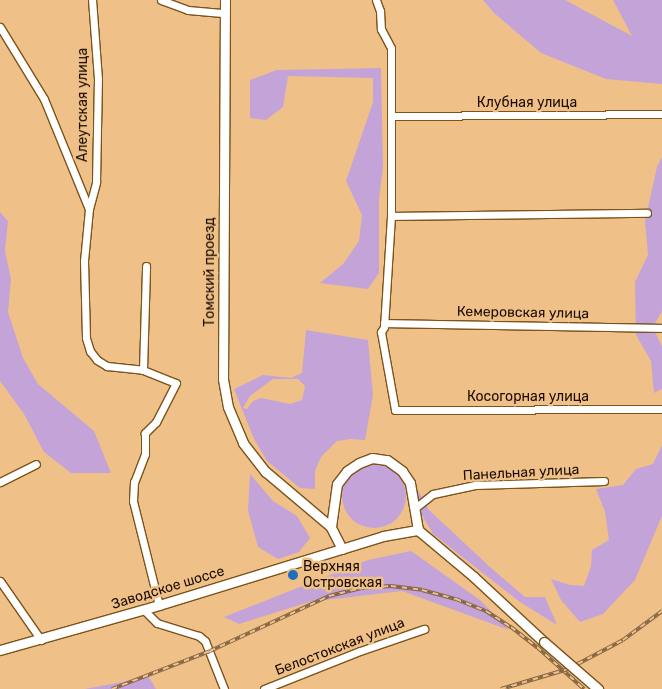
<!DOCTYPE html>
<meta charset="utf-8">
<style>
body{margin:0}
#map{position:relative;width:662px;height:689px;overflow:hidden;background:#efc188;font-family:Rubik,sans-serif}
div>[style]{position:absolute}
.green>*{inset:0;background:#c4a3d9}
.round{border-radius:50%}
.roads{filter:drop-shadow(1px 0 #7c5318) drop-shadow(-1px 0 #7c5318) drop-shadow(0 1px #7c5318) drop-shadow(0 -1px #7c5318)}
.street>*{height:7px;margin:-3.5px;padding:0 3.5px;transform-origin:3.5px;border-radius:3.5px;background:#fff}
.secondary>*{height:9px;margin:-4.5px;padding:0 4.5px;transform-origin:4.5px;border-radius:4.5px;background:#fff}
.rail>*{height:4px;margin-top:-2px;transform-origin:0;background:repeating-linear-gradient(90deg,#efc188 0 5.5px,#836443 0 11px);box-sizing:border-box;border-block:1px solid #836443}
.bridges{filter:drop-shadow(1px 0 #7c5318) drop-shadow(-1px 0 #7c5318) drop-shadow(0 1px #7c5318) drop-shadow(0 -1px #7c5318)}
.secondary-bridge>*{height:9px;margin:-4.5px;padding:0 4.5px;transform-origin:4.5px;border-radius:4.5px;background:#fff}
.dots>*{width:14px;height:14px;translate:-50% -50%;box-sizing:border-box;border:2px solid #efc188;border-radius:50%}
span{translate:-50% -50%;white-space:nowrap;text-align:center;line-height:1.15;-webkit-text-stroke:5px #efc188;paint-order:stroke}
.street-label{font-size:14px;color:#1a0a00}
.poi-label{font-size:14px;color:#1a0a00}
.left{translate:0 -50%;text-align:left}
</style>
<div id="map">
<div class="green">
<div style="clip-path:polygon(483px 0,565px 0,632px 36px,613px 0,662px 0,662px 84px,606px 79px,541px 53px,494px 13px)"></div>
<div style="clip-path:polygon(381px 68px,383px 168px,379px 199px,379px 273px,368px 289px,320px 283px,343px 264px,359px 241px,362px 215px,346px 181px,373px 102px,373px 78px,288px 76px,283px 107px,266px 120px,250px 118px,250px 80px,277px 70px)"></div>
<div style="clip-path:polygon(662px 157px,662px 311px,653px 327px,662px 347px,662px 389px,654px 393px,651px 361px,636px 335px,635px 282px,648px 255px,645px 221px,657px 167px)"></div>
<div style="clip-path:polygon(0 212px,8px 221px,5px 251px,11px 279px,8px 312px,23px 358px,38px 384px,94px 431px,111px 473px,71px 473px,44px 452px,24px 414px,0 381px)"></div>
<div style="clip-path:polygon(evenodd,306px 330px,368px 340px,373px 395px,365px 440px,351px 439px,337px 441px,321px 457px,315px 471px,315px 489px,300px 488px,267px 461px,254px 439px,234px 389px,263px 375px,291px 378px,302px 373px,306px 330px,273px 379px,298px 379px,305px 386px,302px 400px,290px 404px,261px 398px,253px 401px,247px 409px,243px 408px,250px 396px,273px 379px)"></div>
<div style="clip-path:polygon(662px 445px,662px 516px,635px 580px,603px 614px,580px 622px,561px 600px,551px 579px,570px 585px,584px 586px,591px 566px,592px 550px,609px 540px,605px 512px,596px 489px,623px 485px,636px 469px,653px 464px)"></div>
<div class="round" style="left:342px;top:464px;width:64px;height:64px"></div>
<div style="clip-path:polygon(250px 474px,273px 501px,297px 516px,310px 538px,299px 552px,278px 559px,258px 547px,248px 511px)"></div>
<div style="clip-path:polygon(411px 478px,429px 510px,490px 567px,525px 597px,545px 597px,557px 625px,520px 602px,433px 534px,415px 503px)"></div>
<div style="clip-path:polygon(411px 551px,480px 600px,509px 630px,402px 591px,309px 602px,239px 624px,224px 617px,368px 560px)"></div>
<div style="clip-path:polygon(149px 677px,156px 689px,85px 689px)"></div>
</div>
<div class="roads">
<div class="street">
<div style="left:161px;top:0;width:29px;rotate:20deg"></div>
<div style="left:188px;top:10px;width:37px;rotate:5deg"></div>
<div style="left:376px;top:0;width:12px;rotate:70deg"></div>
<div style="left:380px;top:11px;width:18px;rotate:87deg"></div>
<div style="left:381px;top:29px;width:21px;rotate:62deg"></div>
<div style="left:391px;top:48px;width:168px;rotate:90deg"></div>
<div style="left:391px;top:216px;width:111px;rotate:93.6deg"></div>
<div style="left:384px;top:327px;width:6px;rotate:121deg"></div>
<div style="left:381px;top:332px;width:79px;rotate:79.8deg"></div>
<div style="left:395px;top:410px;width:267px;rotate:-0.2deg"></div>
<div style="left:0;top:27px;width:84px;rotate:58.6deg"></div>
<div style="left:44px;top:99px;width:119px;rotate:67.8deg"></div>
<div style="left:89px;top:209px;width:52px;rotate:95.5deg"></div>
<div style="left:84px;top:261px;width:77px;rotate:88.5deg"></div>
<div style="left:86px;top:338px;width:14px;rotate:73deg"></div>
<div style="left:90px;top:351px;width:11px;rotate:52deg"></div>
<div style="left:97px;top:360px;width:12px;rotate:31deg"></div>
<div style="left:107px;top:366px;width:36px;rotate:6deg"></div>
<div style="left:143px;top:370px;width:35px;rotate:22deg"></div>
<div style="left:176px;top:383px;width:44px;rotate:117.1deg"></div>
<div style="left:156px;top:422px;width:16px;rotate:135deg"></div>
<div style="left:145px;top:433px;width:21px;rotate:90deg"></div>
<div style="left:145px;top:454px;width:30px;rotate:111deg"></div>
<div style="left:134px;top:482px;width:19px;rotate:93deg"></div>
<div style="left:133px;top:501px;width:107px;rotate:76deg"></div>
<div style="left:391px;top:116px;width:271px;rotate:-0.4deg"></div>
<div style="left:89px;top:209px;width:28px;rotate:-75deg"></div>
<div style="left:96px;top:182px;width:103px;rotate:-88.9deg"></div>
<div style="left:98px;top:79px;width:79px;rotate:-94.3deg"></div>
<div style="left:391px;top:216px;width:256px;rotate:-0.7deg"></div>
<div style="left:384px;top:323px;width:278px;rotate:1deg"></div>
<div style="left:143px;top:370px;width:104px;rotate:-88.3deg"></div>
<div style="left:0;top:482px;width:40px;rotate:-26.6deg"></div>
<div style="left:415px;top:508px;width:23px;rotate:-38deg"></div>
<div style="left:433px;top:494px;width:43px;rotate:-12.1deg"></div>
<div style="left:475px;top:485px;width:129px;rotate:-1.8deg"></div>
<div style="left:0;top:581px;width:72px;rotate:55.2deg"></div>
<div style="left:144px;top:610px;width:18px;rotate:45deg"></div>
<div style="left:157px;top:623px;width:44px;rotate:17.2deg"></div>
<div style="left:199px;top:636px;width:8px;rotate:40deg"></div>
<div style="left:205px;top:641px;width:52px;rotate:68.4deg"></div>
<div style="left:264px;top:689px;width:103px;rotate:-21.6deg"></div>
<div style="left:360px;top:651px;width:68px;rotate:-19deg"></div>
</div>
<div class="secondary">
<div style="left:225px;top:0;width:379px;rotate:90.3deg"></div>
<div style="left:223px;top:379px;width:28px;rotate:80deg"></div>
<div style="left:228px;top:407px;width:39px;rotate:67deg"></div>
<div style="left:243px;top:443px;width:37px;rotate:52deg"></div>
<div style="left:266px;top:472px;width:85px;rotate:40.2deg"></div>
<div style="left:342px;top:549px;width:25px;rotate:-117deg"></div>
<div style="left:331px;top:527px;width:43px;rotate:-82.1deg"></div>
<div style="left:337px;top:484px;width:16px;rotate:-52deg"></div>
<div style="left:347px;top:471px;width:14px;rotate:-34deg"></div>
<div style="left:359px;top:463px;width:14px;rotate:-21deg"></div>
<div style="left:372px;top:458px;width:15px;rotate:8deg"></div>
<div style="left:387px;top:460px;width:19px;rotate:36deg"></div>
<div style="left:402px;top:471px;width:14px;rotate:56deg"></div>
<div style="left:410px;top:483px;width:48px;rotate:80.3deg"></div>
<div style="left:418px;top:530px;width:73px;rotate:40deg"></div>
<div style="left:474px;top:577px;width:96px;rotate:42.9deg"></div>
<div style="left:0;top:650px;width:165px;rotate:-15.8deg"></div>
<div style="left:159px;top:605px;width:234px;rotate:-17.1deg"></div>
<div style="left:383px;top:536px;width:36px;rotate:-10deg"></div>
</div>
</div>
<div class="rail">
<div style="left:112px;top:689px;width:105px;rotate:-21.2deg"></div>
<div style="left:210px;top:651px;width:131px;rotate:-24.8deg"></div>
<div style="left:329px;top:596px;width:33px;rotate:-14deg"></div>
<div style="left:361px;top:588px;width:30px;rotate:-4deg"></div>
<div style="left:391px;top:586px;width:31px;rotate:7deg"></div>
<div style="left:422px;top:590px;width:35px;rotate:15deg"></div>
<div style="left:456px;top:599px;width:32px;rotate:22deg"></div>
<div style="left:486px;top:611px;width:30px;rotate:33deg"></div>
<div style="left:511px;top:627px;width:33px;rotate:38deg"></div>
<div style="left:537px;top:647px;width:63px;rotate:41.8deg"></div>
<div style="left:501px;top:689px;width:70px;rotate:-16.6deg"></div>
<div style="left:568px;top:669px;width:62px;rotate:-27.8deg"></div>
<div style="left:623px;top:640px;width:49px;rotate:-36.6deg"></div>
</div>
<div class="bridges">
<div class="secondary-bridge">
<div style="left:544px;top:642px;width:72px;rotate:41deg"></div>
</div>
</div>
<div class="dots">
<div style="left:293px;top:575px;background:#1d6fbe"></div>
</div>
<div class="street-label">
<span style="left:527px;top:103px">Клубная улица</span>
<span style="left:83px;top:105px;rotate:-90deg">Алеутская улица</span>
<span style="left:210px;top:272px;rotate:-90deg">Томский проезд</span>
<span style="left:523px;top:313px;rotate:1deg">Кемеровская улица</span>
<span style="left:528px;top:397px">Косогорная улица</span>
<span style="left:521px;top:473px;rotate:-3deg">Панельная улица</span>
<span style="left:168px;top:588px;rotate:-17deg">Заводское шоссе</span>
<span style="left:340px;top:647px;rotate:-21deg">Белостокская улица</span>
</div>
<div class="poi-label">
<span class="left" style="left:303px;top:575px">Верхняя<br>Островская</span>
</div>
</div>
